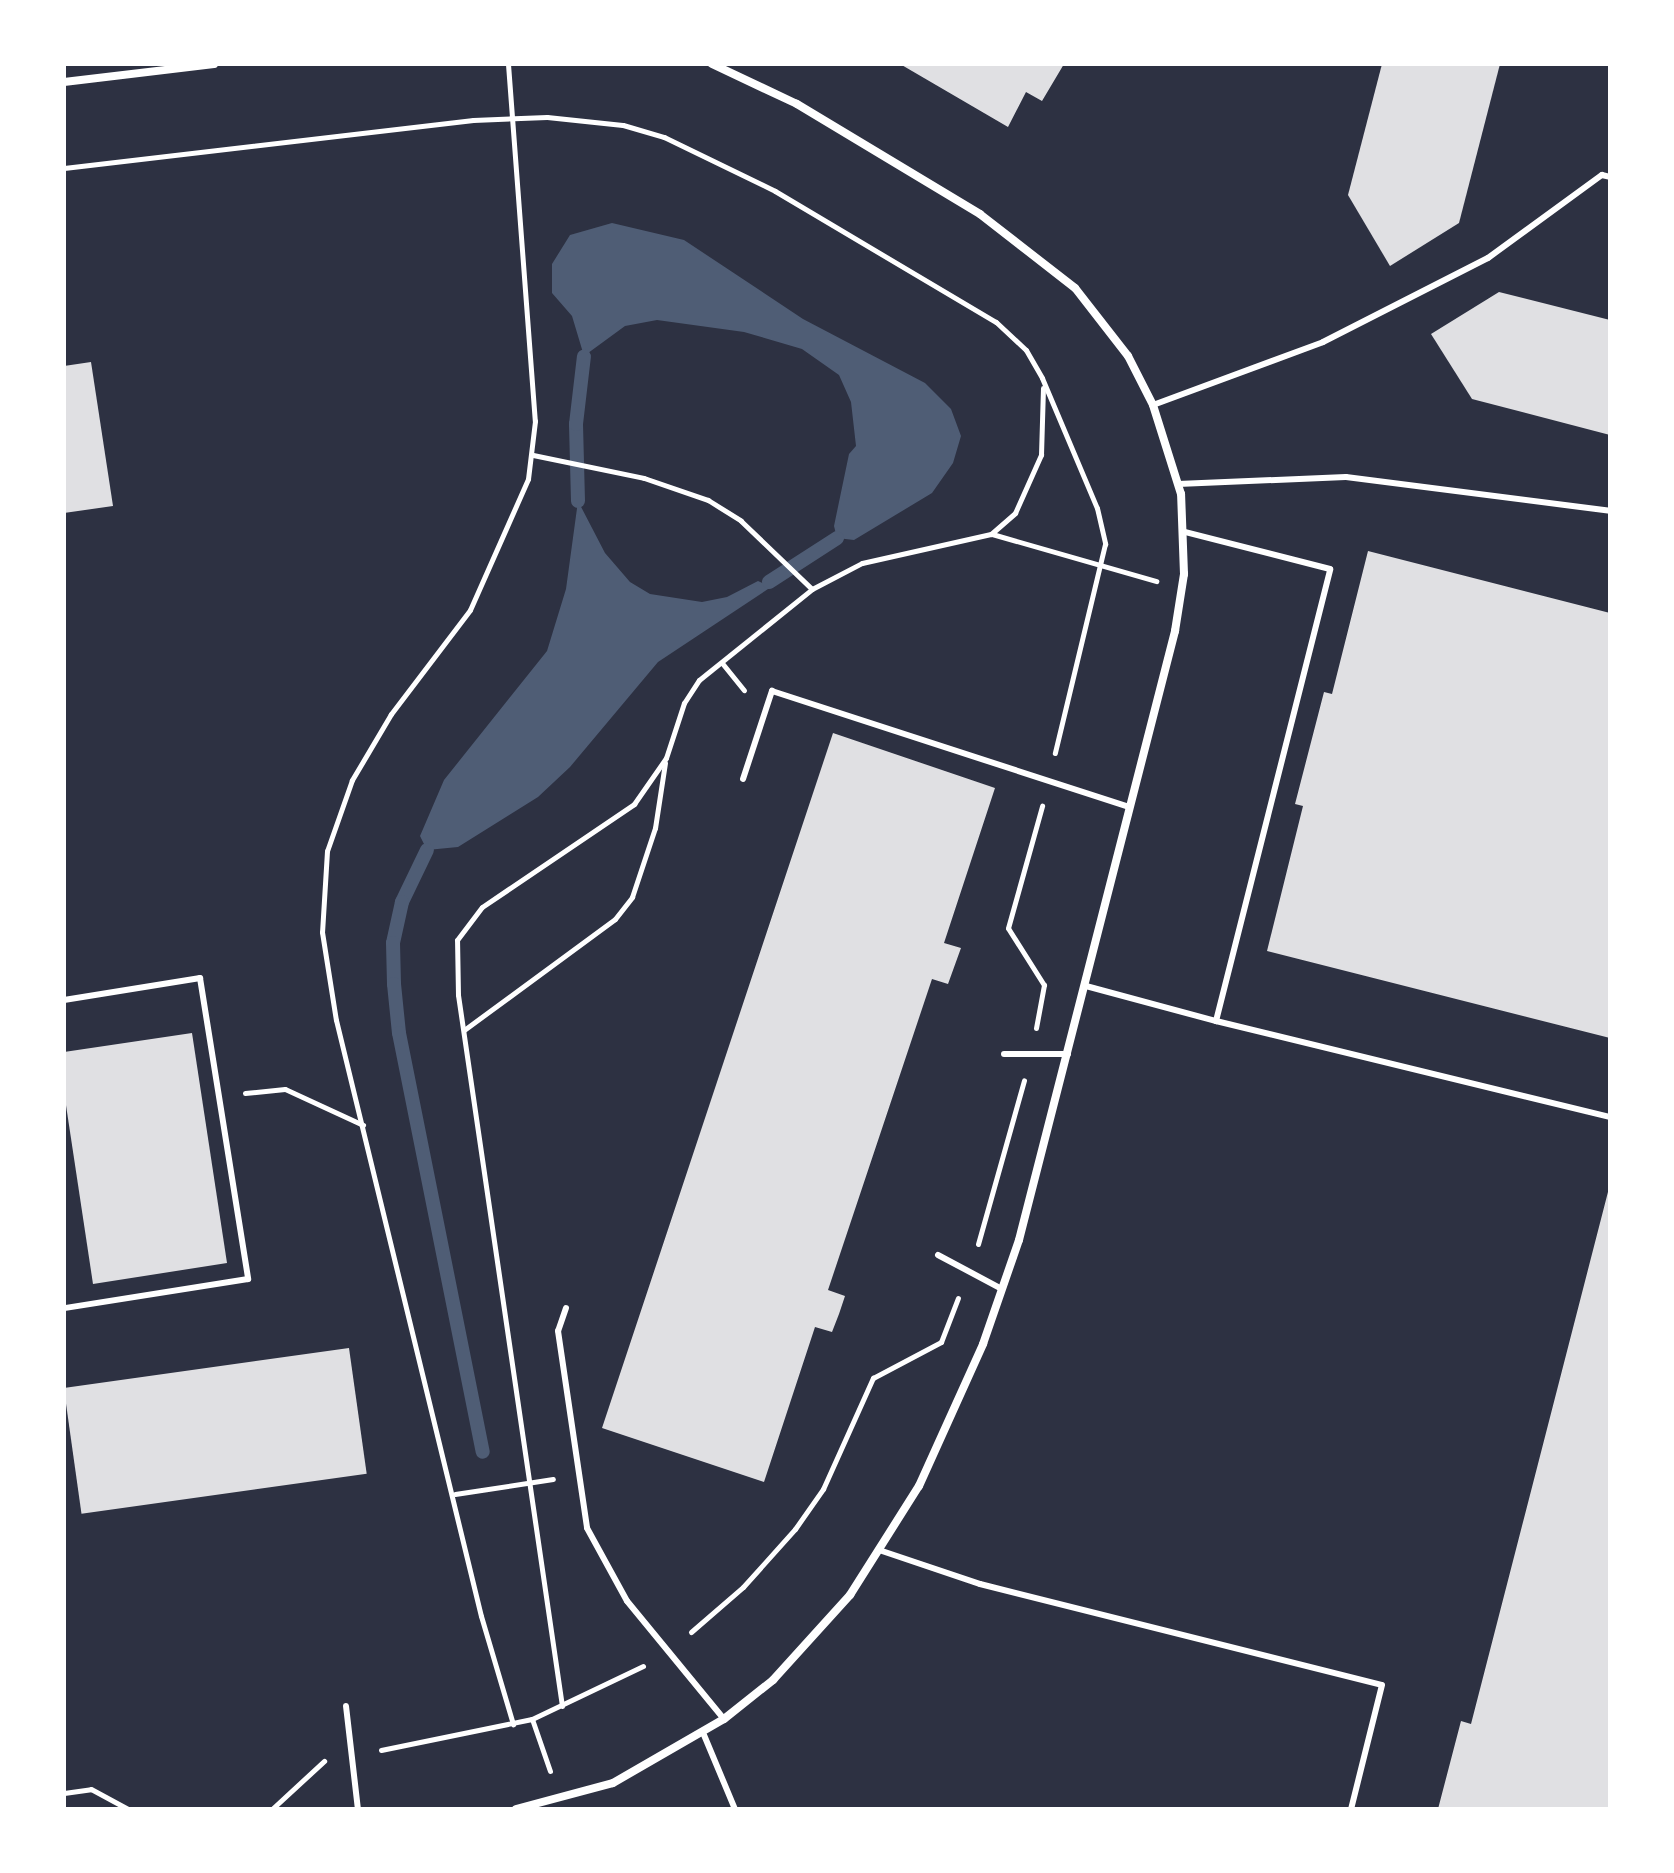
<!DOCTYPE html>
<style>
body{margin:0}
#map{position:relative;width:1674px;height:1873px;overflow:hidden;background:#2d3142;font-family:"Fira Sans",sans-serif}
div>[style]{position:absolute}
.water>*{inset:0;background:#4f5d75}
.stream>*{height:14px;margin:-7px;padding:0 7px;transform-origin:7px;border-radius:7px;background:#4f5d75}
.building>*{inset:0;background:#e0e0e3;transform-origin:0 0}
.path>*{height:5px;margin:-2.5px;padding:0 2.5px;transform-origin:2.5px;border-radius:2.5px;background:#fff}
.service>*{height:6px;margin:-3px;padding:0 3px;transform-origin:3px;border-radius:3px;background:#fff}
.minor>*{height:8px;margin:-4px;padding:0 4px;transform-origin:4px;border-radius:4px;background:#fff}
span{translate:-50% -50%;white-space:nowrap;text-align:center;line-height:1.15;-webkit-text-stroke:6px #fff;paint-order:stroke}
.frame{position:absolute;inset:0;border:66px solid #fff;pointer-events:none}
</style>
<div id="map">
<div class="water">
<div style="clip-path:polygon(612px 223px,684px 240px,803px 319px,925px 383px,951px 409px,961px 436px,953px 463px,932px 493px,854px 540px,837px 538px,834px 526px,849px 454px,856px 446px,851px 402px,839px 375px,802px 349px,744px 332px,657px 320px,625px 326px,584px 356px,572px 316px,552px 293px,552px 264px,570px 235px)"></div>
<div style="clip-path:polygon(578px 501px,605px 553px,630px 582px,650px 594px,702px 602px,727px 597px,758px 581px,771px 587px,658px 662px,570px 767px,538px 797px,458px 847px,427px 850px,420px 836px,444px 780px,547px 651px,566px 589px)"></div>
</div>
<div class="stream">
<div style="left:578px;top:501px;width:77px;rotate:-91.5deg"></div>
<div style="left:576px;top:424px;width:68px;rotate:-83.3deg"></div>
<div style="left:769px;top:582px;width:81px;rotate:-32.9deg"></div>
<div style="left:427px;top:850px;width:58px;rotate:115.7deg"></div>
<div style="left:402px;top:902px;width:42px;rotate:102.4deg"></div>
<div style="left:393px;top:943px;width:41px;rotate:88.6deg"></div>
<div style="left:394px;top:984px;width:49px;rotate:84.2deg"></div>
<div style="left:399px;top:1033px;width:427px;rotate:78.7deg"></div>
</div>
<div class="building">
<div style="clip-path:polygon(900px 64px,1064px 64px,1042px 101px,1026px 92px,1008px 127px)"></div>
<div style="clip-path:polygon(1382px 64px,1500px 64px,1459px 223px,1390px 266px,1348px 195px)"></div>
<div style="clip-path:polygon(1499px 292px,1610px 320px,1610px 435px,1472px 399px,1431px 334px)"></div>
<div style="clip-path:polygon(91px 362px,113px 506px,64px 513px,64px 366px)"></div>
<div style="clip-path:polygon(1368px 551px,1610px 613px,1610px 1038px,1267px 951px,1303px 806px,1295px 804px,1324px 692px,1332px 694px)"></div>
<div style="clip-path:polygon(833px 733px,995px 788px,944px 943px,961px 948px,948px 984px,932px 979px,828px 1290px,845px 1296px,839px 1314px,832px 1332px,815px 1327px,764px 1482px,602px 1428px)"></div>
<div style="clip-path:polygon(192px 1033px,227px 1263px,93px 1284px,64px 1092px,64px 1052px)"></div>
<div style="clip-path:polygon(1609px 1188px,1610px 1809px,1438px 1809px,1461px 1721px,1471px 1724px)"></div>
<div style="left:349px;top:1348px;width:127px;height:288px;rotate:82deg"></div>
</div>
<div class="path">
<div style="left:508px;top:64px;width:358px;rotate:85.7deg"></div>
<div style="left:535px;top:421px;width:58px;rotate:96.9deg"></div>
<div style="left:528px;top:479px;width:143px;rotate:113.9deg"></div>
<div style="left:470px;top:610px;width:131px;rotate:127.2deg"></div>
<div style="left:391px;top:714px;width:77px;rotate:120.6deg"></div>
<div style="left:352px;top:780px;width:75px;rotate:109.4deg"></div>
<div style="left:327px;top:851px;width:81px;rotate:93.5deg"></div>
<div style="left:322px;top:932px;width:89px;rotate:81deg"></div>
<div style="left:336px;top:1020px;width:613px;rotate:76.33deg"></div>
<div style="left:481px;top:1616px;width:113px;rotate:73.5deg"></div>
<div style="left:64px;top:168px;width:412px;rotate:-6.7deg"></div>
<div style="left:473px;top:120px;width:74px;rotate:-2.3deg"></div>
<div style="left:547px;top:117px;width:76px;rotate:6deg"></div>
<div style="left:623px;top:125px;width:43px;rotate:16.3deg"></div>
<div style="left:664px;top:137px;width:123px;rotate:25.9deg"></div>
<div style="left:775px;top:191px;width:257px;rotate:30.7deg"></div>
<div style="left:996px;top:322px;width:41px;rotate:43deg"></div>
<div style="left:1026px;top:350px;width:32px;rotate:60deg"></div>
<div style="left:1042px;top:378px;width:141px;rotate:67.1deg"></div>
<div style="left:1097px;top:508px;width:37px;rotate:77deg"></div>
<div style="left:1105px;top:544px;width:215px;rotate:103.5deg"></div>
<div style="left:533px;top:455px;width:113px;rotate:11.7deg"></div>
<div style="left:644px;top:478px;width:68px;rotate:19deg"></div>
<div style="left:708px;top:500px;width:39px;rotate:32deg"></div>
<div style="left:741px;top:521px;width:98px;rotate:43.8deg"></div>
<div style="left:992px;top:534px;width:171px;rotate:16deg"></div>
<div style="left:722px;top:663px;width:35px;rotate:51deg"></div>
<div style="left:1036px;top:1028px;width:44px;rotate:-79.5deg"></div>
<div style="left:1044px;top:985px;width:67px;rotate:-122.3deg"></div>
<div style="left:1008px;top:928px;width:127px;rotate:-74.4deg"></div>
<div style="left:464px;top:1030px;width:187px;rotate:-36.3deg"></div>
<div style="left:615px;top:919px;width:28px;rotate:-52deg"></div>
<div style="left:632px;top:897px;width:73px;rotate:-71.6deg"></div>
<div style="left:655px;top:828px;width:66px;rotate:-81.3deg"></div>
<div style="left:245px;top:1093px;width:40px;rotate:-5.7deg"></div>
<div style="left:285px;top:1089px;width:86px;rotate:24.8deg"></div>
<div style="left:978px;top:1244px;width:170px;rotate:-74.3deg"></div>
<div style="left:455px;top:1494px;width:99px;rotate:-8.7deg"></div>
<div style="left:691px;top:1632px;width:69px;rotate:-40.9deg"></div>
<div style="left:743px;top:1587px;width:78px;rotate:-48.1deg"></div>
<div style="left:795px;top:1529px;width:49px;rotate:-55deg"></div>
<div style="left:823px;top:1489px;width:122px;rotate:-65.8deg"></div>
<div style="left:873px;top:1378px;width:77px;rotate:-27.9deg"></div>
<div style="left:941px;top:1342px;width:47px;rotate:-68.9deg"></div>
<div style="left:562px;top:1706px;width:719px;rotate:-98.32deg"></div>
<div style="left:458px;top:995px;width:55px;rotate:-91deg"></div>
<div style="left:457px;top:940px;width:41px;rotate:-52.9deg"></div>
<div style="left:482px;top:907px;width:184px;rotate:-34.1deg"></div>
<div style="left:634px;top:804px;width:56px;rotate:-55.2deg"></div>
<div style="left:666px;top:758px;width:58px;rotate:-71.9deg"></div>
<div style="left:684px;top:703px;width:27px;rotate:-57deg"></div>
<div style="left:699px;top:680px;width:145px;rotate:-38.8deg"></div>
<div style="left:812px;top:589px;width:56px;rotate:-27.5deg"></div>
<div style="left:862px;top:563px;width:132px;rotate:-12.7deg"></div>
<div style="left:991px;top:534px;width:32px;rotate:-41deg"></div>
<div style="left:1015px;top:513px;width:64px;rotate:-65.9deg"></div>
<div style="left:1041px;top:455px;width:67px;rotate:-88.3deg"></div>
<div style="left:532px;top:1719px;width:55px;rotate:70.9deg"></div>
<div style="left:381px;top:1750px;width:154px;rotate:-11.6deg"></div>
<div style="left:532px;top:1719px;width:123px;rotate:-25.5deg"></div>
<div style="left:64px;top:1793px;width:27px;rotate:-8deg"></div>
<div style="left:91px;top:1789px;width:42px;rotate:28.4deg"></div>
<div style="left:272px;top:1809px;width:71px;rotate:-42.7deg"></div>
</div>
<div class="service">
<div style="left:1153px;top:405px;width:181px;rotate:-20.3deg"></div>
<div style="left:1323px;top:342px;width:185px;rotate:-27deg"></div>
<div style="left:1488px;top:258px;width:141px;rotate:-36.1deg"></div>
<div style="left:1602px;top:175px;width:8px;rotate:14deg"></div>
<div style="left:1178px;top:484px;width:168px;rotate:-2.4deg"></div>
<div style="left:1346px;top:477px;width:266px;rotate:7.3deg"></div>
<div style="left:743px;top:779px;width:93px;rotate:-71.8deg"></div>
<div style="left:772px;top:691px;width:376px;rotate:18deg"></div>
<div style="left:1086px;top:986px;width:135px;rotate:15.1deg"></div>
<div style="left:1216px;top:1021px;width:466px;rotate:-75.8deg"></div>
<div style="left:1330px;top:569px;width:150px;rotate:-165.7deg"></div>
<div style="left:64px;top:1000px;width:138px;rotate:-9.2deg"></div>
<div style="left:200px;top:978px;width:305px;rotate:80.9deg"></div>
<div style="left:248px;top:1279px;width:186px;rotate:171deg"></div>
<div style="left:1216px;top:1021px;width:406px;rotate:13.7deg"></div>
<div style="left:1004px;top:1054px;width:64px"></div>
<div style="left:938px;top:1255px;width:72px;rotate:28deg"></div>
<div style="left:566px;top:1308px;width:24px;rotate:109deg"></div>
<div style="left:558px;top:1331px;width:199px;rotate:81.6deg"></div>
<div style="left:587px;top:1528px;width:83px;rotate:61.3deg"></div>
<div style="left:627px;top:1601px;width:153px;rotate:50.6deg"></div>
<div style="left:882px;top:1551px;width:103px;rotate:18.6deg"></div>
<div style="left:980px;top:1584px;width:414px;rotate:14.1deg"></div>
<div style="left:1382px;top:1685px;width:128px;rotate:104deg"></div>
<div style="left:346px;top:1706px;width:104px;rotate:83.4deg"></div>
<div style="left:704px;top:1735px;width:80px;rotate:67.3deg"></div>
</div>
<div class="minor">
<div style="left:64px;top:82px;width:151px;rotate:-6.8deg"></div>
<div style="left:516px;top:1809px;width:100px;rotate:-15deg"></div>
<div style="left:613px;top:1783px;width:128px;rotate:-30deg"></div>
<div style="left:724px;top:1719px;width:63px;rotate:-38.5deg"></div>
<div style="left:773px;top:1680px;width:115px;rotate:-47.8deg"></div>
<div style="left:850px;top:1595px;width:129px;rotate:-57.7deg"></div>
<div style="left:919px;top:1486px;width:156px;rotate:-65.7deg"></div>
<div style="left:983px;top:1344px;width:110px;rotate:-70.9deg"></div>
<div style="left:1019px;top:1240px;width:629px;rotate:-75.63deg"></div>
<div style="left:1175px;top:631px;width:58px;rotate:-81deg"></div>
<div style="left:1184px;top:574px;width:80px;rotate:-92.1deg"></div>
<div style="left:1181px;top:494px;width:93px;rotate:-107.5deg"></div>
<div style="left:1153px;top:405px;width:55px;rotate:-117deg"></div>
<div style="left:1128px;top:356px;width:86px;rotate:-127.9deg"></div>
<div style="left:1075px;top:288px;width:120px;rotate:-142.1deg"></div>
<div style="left:980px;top:214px;width:214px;rotate:-149deg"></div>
<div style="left:797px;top:104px;width:94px;rotate:-154.8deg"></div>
</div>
<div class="frame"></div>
</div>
